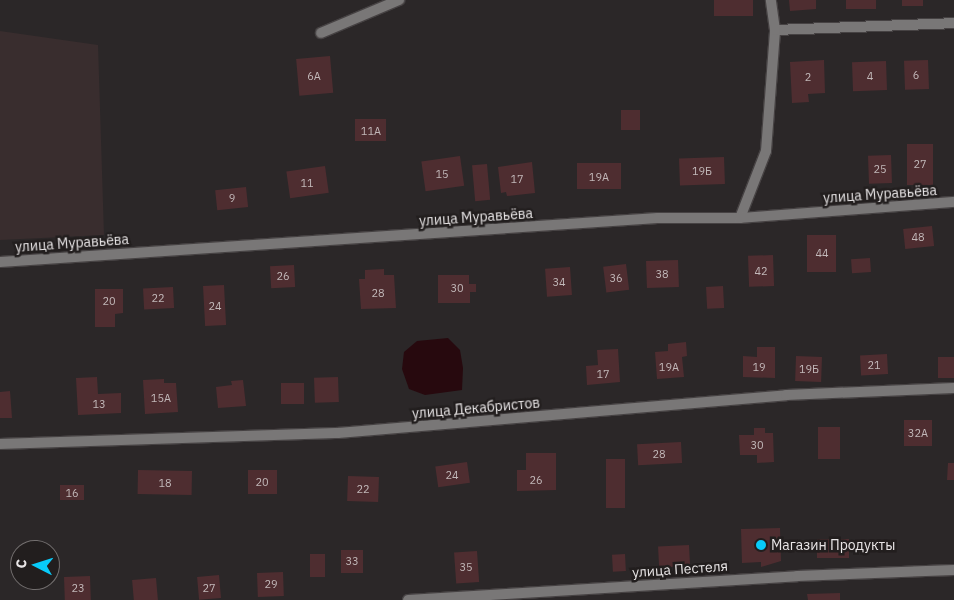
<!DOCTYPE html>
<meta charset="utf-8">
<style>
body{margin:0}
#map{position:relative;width:954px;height:600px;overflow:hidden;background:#2b2728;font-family:"IBM Plex Sans",sans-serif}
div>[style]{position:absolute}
.built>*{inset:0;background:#392d2e}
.water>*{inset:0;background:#27090e}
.building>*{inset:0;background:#4e2d30;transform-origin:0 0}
.roads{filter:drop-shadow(1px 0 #464243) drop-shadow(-1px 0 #464243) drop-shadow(0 1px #464243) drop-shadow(0 -1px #464243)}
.street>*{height:10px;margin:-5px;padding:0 5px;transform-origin:5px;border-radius:5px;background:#797777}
.dots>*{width:14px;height:14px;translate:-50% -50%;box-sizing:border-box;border:2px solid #221e1e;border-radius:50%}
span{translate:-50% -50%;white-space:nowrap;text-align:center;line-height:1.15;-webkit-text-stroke:5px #221e1e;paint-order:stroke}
.number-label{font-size:11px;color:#c2b8b9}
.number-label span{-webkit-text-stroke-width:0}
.street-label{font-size:14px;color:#e9e6e7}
.poi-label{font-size:14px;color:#e9e6e7}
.left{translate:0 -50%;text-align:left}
.north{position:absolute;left:10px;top:540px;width:50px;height:50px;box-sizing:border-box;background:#221e1e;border:1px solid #726e6e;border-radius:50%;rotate:275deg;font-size:14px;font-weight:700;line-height:20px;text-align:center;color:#e9e6e7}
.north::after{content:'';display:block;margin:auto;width:18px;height:22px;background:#08cbfa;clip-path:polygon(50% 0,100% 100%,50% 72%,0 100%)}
</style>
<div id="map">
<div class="built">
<div style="clip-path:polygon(0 31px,98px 45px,104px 235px,0 240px)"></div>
</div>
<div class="water">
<div style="clip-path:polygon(448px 338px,460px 350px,463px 368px,462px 390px,425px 395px,409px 389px,402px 369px,404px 352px,417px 341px)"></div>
</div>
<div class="building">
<div style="left:714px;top:0;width:39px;height:16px"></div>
<div style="clip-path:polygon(789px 0,816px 0,816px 9px,790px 11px)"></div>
<div style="left:846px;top:0;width:30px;height:9px"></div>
<div style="left:902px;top:0;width:21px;height:6px"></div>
<div style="left:330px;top:56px;width:37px;height:34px;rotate:85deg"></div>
<div style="clip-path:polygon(824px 60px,825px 93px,808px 94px,809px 102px,792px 103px,790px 62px)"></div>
<div style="left:928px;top:60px;width:29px;height:24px;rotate:88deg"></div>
<div style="left:886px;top:61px;width:29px;height:34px;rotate:88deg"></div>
<div style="left:621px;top:110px;width:19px;height:20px"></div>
<div style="left:386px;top:119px;width:22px;height:31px;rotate:90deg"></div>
<div style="left:907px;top:144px;width:26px;height:41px"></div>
<div style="left:891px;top:155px;width:28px;height:23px;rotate:88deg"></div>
<div style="left:460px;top:156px;width:30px;height:39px;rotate:82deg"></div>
<div style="left:724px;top:157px;width:27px;height:45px;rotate:88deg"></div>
<div style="clip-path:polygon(532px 162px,535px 193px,507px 196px,506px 192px,501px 193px,498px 167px)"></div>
<div style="left:621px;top:163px;width:26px;height:44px;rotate:90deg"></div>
<div style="left:487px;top:164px;width:36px;height:15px;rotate:85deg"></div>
<div style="left:325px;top:166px;width:27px;height:39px;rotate:82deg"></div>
<div style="left:246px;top:187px;width:20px;height:31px;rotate:84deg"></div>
<div style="left:932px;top:226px;width:20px;height:29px;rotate:84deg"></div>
<div style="left:807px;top:235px;width:29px;height:37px"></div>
<div style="left:773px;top:255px;width:31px;height:25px;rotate:88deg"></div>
<div style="left:870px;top:258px;width:14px;height:19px;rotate:86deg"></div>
<div style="left:678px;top:260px;width:27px;height:32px;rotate:88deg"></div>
<div style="left:626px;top:264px;width:26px;height:23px;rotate:83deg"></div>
<div style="left:294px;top:265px;width:22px;height:24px;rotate:87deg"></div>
<div style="left:570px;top:267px;width:28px;height:25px;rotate:86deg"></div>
<div style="clip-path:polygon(384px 269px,384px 275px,394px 275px,396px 308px,361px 309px,359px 279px,365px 279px,365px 270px)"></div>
<div style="clip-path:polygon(438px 275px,469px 275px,469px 284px,476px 284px,476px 292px,470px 292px,470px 303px,438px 303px)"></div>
<div style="left:224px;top:285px;width:40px;height:21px;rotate:87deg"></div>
<div style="left:723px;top:286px;width:22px;height:17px;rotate:87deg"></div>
<div style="left:173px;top:287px;width:21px;height:30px;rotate:87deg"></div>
<div style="clip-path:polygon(95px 289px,123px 289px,123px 313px,115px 314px,115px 327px,95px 327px)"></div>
<div style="clip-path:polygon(686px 342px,687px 356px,682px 357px,684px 377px,657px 379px,655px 352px,668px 351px,668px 344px)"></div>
<div style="clip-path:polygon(757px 347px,775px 347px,775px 378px,743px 377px,743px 356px,757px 357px)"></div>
<div style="clip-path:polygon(618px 349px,620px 382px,587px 385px,586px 366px,598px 365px,597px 350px)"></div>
<div style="left:887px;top:354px;width:20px;height:27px;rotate:87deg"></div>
<div style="left:796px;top:356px;width:26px;height:25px;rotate:2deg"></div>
<div style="left:938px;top:357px;width:16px;height:21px"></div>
<div style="clip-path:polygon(97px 377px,98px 394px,121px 393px,121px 413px,78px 415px,76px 378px)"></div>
<div style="left:338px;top:377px;width:25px;height:24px;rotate:88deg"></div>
<div style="clip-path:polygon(164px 379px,164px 383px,176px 383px,178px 412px,145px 414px,143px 380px)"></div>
<div style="clip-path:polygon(243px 380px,246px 406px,218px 408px,216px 387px,232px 385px,231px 381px)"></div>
<div style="left:281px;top:383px;width:23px;height:21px"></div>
<div style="clip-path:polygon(10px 391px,12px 418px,0 418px,0 392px)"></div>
<div style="left:904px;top:420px;width:28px;height:26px"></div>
<div style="left:818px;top:427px;width:22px;height:32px"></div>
<div style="clip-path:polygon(754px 428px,765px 428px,765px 433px,773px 433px,774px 462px,757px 463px,757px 455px,740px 455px,739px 435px,754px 435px)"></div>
<div style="left:681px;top:442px;width:21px;height:44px;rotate:87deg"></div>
<div style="clip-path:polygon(526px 453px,556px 453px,556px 490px,517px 491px,517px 470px,526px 470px)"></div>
<div style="left:606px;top:459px;width:19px;height:49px"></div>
<div style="left:467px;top:462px;width:21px;height:32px;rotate:82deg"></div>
<div style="clip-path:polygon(948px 463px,954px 463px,954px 480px,947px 480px)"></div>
<div style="left:138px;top:470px;width:54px;height:24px;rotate:1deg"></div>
<div style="left:248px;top:470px;width:29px;height:24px"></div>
<div style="left:348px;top:476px;width:31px;height:25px;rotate:2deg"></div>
<div style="left:84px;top:485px;width:15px;height:24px;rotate:90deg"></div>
<div style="clip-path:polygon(780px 528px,781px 561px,761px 567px,761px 562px,742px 563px,741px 529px)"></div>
<div style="left:817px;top:539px;width:32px;height:19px"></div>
<div style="left:689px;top:545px;width:21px;height:31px;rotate:87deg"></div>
<div style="left:341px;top:550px;width:22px;height:23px"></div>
<div style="left:477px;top:551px;width:31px;height:23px;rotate:86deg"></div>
<div style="left:310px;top:554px;width:15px;height:23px"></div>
<div style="left:625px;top:554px;width:17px;height:13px;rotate:87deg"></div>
<div style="left:283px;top:572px;width:24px;height:26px;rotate:88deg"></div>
<div style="left:219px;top:575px;width:23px;height:22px;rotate:85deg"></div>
<div style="left:90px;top:576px;width:24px;height:26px;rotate:88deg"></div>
<div style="left:156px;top:578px;width:22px;height:24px;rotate:85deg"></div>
<div style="clip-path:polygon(840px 593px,840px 600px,808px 600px,807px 594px)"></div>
</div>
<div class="roads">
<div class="street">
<div style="left:775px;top:30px;width:179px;rotate:-2.2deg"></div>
<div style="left:321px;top:33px;width:85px;rotate:-22.9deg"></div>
<div style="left:740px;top:218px;width:72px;rotate:-68.8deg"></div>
<div style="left:766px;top:151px;width:121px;rotate:-85.7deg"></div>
<div style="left:775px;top:30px;width:30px;rotate:-98deg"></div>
<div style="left:0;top:262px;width:659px;rotate:-3.83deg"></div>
<div style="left:658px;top:218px;width:82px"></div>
<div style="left:740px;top:218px;width:215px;rotate:-4.3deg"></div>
<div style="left:0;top:444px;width:338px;rotate:-1.9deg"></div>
<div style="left:338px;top:433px;width:450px;rotate:-4.8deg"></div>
<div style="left:786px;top:395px;width:168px;rotate:-2.4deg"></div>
<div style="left:408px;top:600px;width:390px;rotate:-3.5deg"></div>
<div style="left:797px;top:576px;width:157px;rotate:-2.2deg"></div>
</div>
</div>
<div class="dots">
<div style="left:761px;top:545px;background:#08cbfa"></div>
</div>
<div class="number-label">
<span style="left:916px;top:75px">6</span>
<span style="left:314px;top:76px">6А</span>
<span style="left:870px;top:76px">4</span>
<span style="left:808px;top:77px">2</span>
<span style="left:371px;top:131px">11А</span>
<span style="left:920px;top:164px">27</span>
<span style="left:880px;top:169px">25</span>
<span style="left:702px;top:171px">19Б</span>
<span style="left:442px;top:174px">15</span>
<span style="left:599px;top:177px">19А</span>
<span style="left:517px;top:179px">17</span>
<span style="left:307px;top:183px">11</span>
<span style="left:232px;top:198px">9</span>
<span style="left:918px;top:237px">48</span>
<span style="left:822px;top:253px">44</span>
<span style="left:761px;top:271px">42</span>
<span style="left:662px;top:274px">38</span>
<span style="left:283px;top:276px">26</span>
<span style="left:616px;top:278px">36</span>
<span style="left:559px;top:282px">34</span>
<span style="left:457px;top:288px">30</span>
<span style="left:378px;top:293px">28</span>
<span style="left:158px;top:298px">22</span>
<span style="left:109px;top:301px">20</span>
<span style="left:215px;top:306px">24</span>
<span style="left:874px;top:365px">21</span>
<span style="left:669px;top:367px">19А</span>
<span style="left:759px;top:367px">19</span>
<span style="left:809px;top:369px">19Б</span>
<span style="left:603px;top:374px">17</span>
<span style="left:161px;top:398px">15А</span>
<span style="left:99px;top:404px">13</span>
<span style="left:918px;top:433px">32А</span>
<span style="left:757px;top:445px">30</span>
<span style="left:659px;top:454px">28</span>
<span style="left:452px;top:475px">24</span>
<span style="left:536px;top:480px">26</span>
<span style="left:262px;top:482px">20</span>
<span style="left:165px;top:483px">18</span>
<span style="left:363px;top:489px">22</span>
<span style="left:72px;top:493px">16</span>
<span style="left:352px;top:561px">33</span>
<span style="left:466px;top:567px">35</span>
<span style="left:271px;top:584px">29</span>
<span style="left:78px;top:588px">23</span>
<span style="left:209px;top:588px">27</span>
</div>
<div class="street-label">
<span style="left:880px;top:194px;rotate:-4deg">улица Муравьёва</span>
<span style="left:476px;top:217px;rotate:-4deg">улица Муравьёва</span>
<span style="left:72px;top:243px;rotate:-4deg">улица Муравьёва</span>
<span style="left:476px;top:408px;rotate:-5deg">улица Декабристов</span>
<span style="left:680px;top:569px;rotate:-4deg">улица Пестеля</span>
</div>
<div class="poi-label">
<span class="left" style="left:771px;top:545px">Магазин Продукты</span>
</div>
<div class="north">С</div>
</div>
